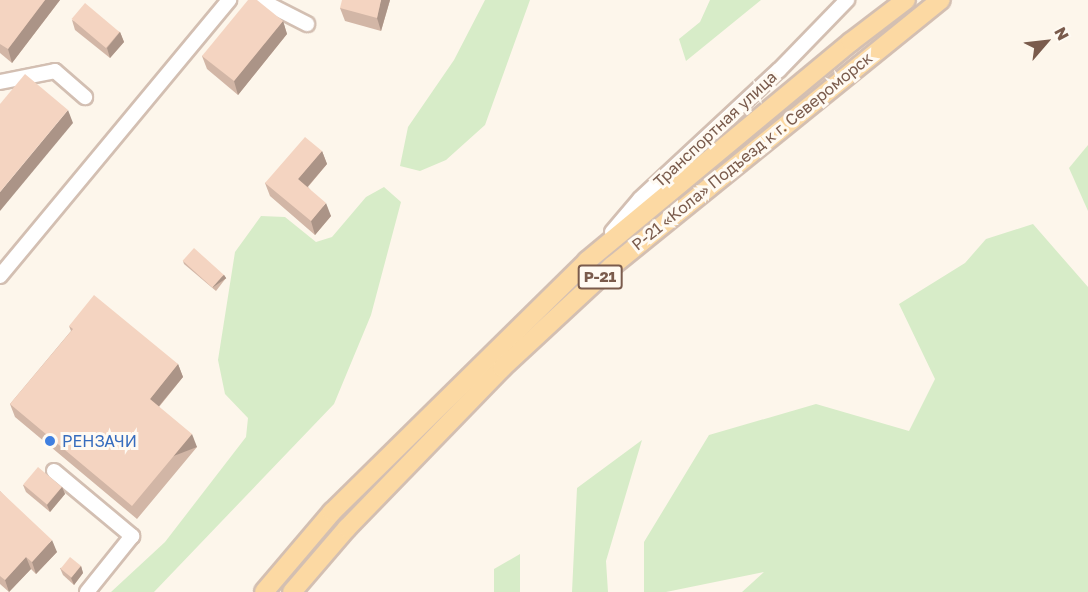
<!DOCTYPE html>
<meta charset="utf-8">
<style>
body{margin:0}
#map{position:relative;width:1088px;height:592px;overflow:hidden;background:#fdf6eb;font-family:"Golos Text",sans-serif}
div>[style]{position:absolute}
.green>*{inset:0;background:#d7ecc8}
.roads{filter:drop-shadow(2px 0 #d3bfb2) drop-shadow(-2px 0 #d3bfb2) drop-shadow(0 2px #d3bfb2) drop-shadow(0 -2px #d3bfb2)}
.minor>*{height:14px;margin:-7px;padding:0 7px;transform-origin:7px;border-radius:7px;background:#fff}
.major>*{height:18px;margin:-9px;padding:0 9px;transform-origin:9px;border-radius:9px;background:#fcd9a3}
.wall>*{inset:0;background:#d2b6a6}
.shaded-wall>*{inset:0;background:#ab9487;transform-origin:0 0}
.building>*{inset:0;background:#f4d4c1;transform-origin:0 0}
.dots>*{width:16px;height:16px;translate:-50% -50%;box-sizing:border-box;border:3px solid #fffaf2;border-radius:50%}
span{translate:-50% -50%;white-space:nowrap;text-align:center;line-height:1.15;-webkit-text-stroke:6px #fffaf2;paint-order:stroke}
.shield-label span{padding:2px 4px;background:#fffaf2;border:2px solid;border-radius:4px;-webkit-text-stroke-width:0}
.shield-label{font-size:15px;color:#7a5b4c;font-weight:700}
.street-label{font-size:16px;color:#7a5b4c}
.shop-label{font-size:16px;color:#366cbe}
.left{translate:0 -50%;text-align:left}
.north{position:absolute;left:1016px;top:12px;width:60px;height:60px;-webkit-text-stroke:4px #fffaf2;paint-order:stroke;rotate:62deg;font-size:16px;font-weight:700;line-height:24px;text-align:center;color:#7a5b4c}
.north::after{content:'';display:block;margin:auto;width:21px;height:27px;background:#7a5b4c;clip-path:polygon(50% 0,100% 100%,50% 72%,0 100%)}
</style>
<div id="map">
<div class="green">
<div style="clip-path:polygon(485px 0,530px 0,485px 125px,446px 160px,420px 171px,400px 166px,408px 127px,454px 60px)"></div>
<div style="clip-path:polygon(710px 0,761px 0,686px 61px,679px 39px,700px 22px)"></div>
<div style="clip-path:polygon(1088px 145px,1088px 211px,1069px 168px)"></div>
<div style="clip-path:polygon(384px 187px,401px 202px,371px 315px,334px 404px,154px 592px,111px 592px,165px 542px,246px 437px,248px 418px,225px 394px,218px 360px,235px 252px,261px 216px,285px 217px,316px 242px,332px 237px,366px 197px)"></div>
<div style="clip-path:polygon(1033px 224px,1088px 287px,1088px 592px,742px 592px,764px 572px,666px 592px,644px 592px,644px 542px,709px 435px,816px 404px,909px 431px,935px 379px,899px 304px,965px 263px,986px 239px)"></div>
<div style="clip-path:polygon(642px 440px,606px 561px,608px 592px,572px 592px,577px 488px)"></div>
<div style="clip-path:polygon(520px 554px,520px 592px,494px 592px,494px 569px)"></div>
</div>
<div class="roads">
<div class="minor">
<div style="left:260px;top:0;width:53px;rotate:27.1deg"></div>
<div style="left:0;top:82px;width:56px;rotate:-11.3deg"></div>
<div style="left:55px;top:71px;width:40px;rotate:41deg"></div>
<div style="left:612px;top:232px;width:43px;rotate:-49.7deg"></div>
<div style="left:640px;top:199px;width:190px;rotate:-42.9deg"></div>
<div style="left:779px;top:70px;width:98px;rotate:-45.8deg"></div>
<div style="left:0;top:276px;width:359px;rotate:-50.3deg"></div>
<div style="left:54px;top:471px;width:102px;rotate:39.8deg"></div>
<div style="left:132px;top:536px;width:72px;rotate:128.8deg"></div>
</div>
<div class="major">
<div style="left:264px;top:592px;width:105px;rotate:-49.6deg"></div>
<div style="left:332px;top:512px;width:358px;rotate:-44.5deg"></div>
<div style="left:587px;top:261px;width:343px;rotate:-39.7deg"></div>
<div style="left:851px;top:42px;width:69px;rotate:-37.4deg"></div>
<div style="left:292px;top:592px;width:84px;rotate:-49.3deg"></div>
<div style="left:347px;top:528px;width:223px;rotate:-45.9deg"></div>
<div style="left:502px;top:368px;width:150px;rotate:-42.8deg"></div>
<div style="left:612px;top:266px;width:423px;rotate:-39deg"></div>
</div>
</div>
<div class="wall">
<div style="clip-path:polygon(0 0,60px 0,12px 63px,0 53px)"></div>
<div style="clip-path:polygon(390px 0,381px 31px,345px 21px,340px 8px)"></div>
<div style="clip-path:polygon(72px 20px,120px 32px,124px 42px,110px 58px,75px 30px)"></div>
<div style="clip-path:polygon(283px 21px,287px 34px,238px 95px,207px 69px,202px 56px)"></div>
<div style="clip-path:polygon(322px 151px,327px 164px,308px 187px,331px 216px,315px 235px,270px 196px,265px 183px)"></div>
<div style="clip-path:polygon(183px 261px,224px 275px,226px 278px,216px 291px,184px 264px)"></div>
<div style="clip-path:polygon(69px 326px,178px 364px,183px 377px,159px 407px,197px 447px,137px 519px,15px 417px,10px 404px,71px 331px)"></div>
<div style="clip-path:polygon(23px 485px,62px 487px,65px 494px,50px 512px,26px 492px)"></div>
<div style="clip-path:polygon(0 491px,57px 552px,36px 574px,31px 569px,9px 592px,0 584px)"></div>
<div style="clip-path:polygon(81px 566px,83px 573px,74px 585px,63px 575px,60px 568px)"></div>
</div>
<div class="shaded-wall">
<div style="clip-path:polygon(45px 0,60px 0,12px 63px,8px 49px)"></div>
<div style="clip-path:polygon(381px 0,390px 0,381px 31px,377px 18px)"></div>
<div style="clip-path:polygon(283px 21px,287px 34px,238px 95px,234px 81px)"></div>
<div style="clip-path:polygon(120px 32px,124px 42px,110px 58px,107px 48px)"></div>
<div style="clip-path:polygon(68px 110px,73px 123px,0 211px,0 192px)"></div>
<div style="clip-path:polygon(322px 151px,327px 164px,303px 192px,298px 179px)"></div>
<div style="clip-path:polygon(326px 203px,331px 216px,315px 235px,311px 221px)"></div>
<div style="left:224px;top:275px;width:4px;height:16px;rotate:56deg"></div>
<div style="clip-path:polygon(178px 364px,183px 377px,154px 412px,150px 399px)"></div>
<div style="left:192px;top:434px;width:14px;height:94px;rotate:69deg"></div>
<div style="clip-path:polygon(62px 487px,65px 494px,50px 512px,47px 505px)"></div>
<div style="clip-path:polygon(52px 540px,57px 552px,36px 574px,32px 562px)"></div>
<div style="clip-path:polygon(26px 557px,31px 569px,9px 592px,5px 580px)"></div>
<div style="clip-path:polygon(81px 566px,83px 573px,74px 585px,71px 578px)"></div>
</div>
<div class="building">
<div style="clip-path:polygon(0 0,45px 0,8px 49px,0 44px)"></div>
<div style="clip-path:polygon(248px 0,257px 0,283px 21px,234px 81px,202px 56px)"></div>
<div style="clip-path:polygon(342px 0,381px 0,377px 18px,340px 8px)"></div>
<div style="left:85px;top:3px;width:45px;height:21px;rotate:40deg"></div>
<div style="clip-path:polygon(25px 74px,68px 110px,0 192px,0 104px)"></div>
<div style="clip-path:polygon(305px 137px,322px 151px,298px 179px,326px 203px,311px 221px,265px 183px)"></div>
<div style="left:194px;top:248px;width:40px;height:17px;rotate:42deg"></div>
<div style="clip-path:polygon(94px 295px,178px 364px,150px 399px,192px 434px,132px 506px,10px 404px,73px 329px,69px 326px)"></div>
<div style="left:38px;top:467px;width:31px;height:23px;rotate:40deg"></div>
<div style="clip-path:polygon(0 491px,52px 540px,32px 562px,26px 557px,5px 580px,0 576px)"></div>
<div style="left:70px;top:557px;width:14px;height:15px;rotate:39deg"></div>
</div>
<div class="dots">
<div style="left:50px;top:441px;background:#3f7fe0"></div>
</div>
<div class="shield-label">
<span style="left:600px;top:277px">Р-21</span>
</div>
<div class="street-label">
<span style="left:715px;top:129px;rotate:-43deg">Транспортная улица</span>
<span style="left:752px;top:151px;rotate:-39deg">Р-21 «Кола» Подъезд к г. Североморск</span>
</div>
<div class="shop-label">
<span class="left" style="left:62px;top:441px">РЕНЗАЧИ</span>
</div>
<div class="north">N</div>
</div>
